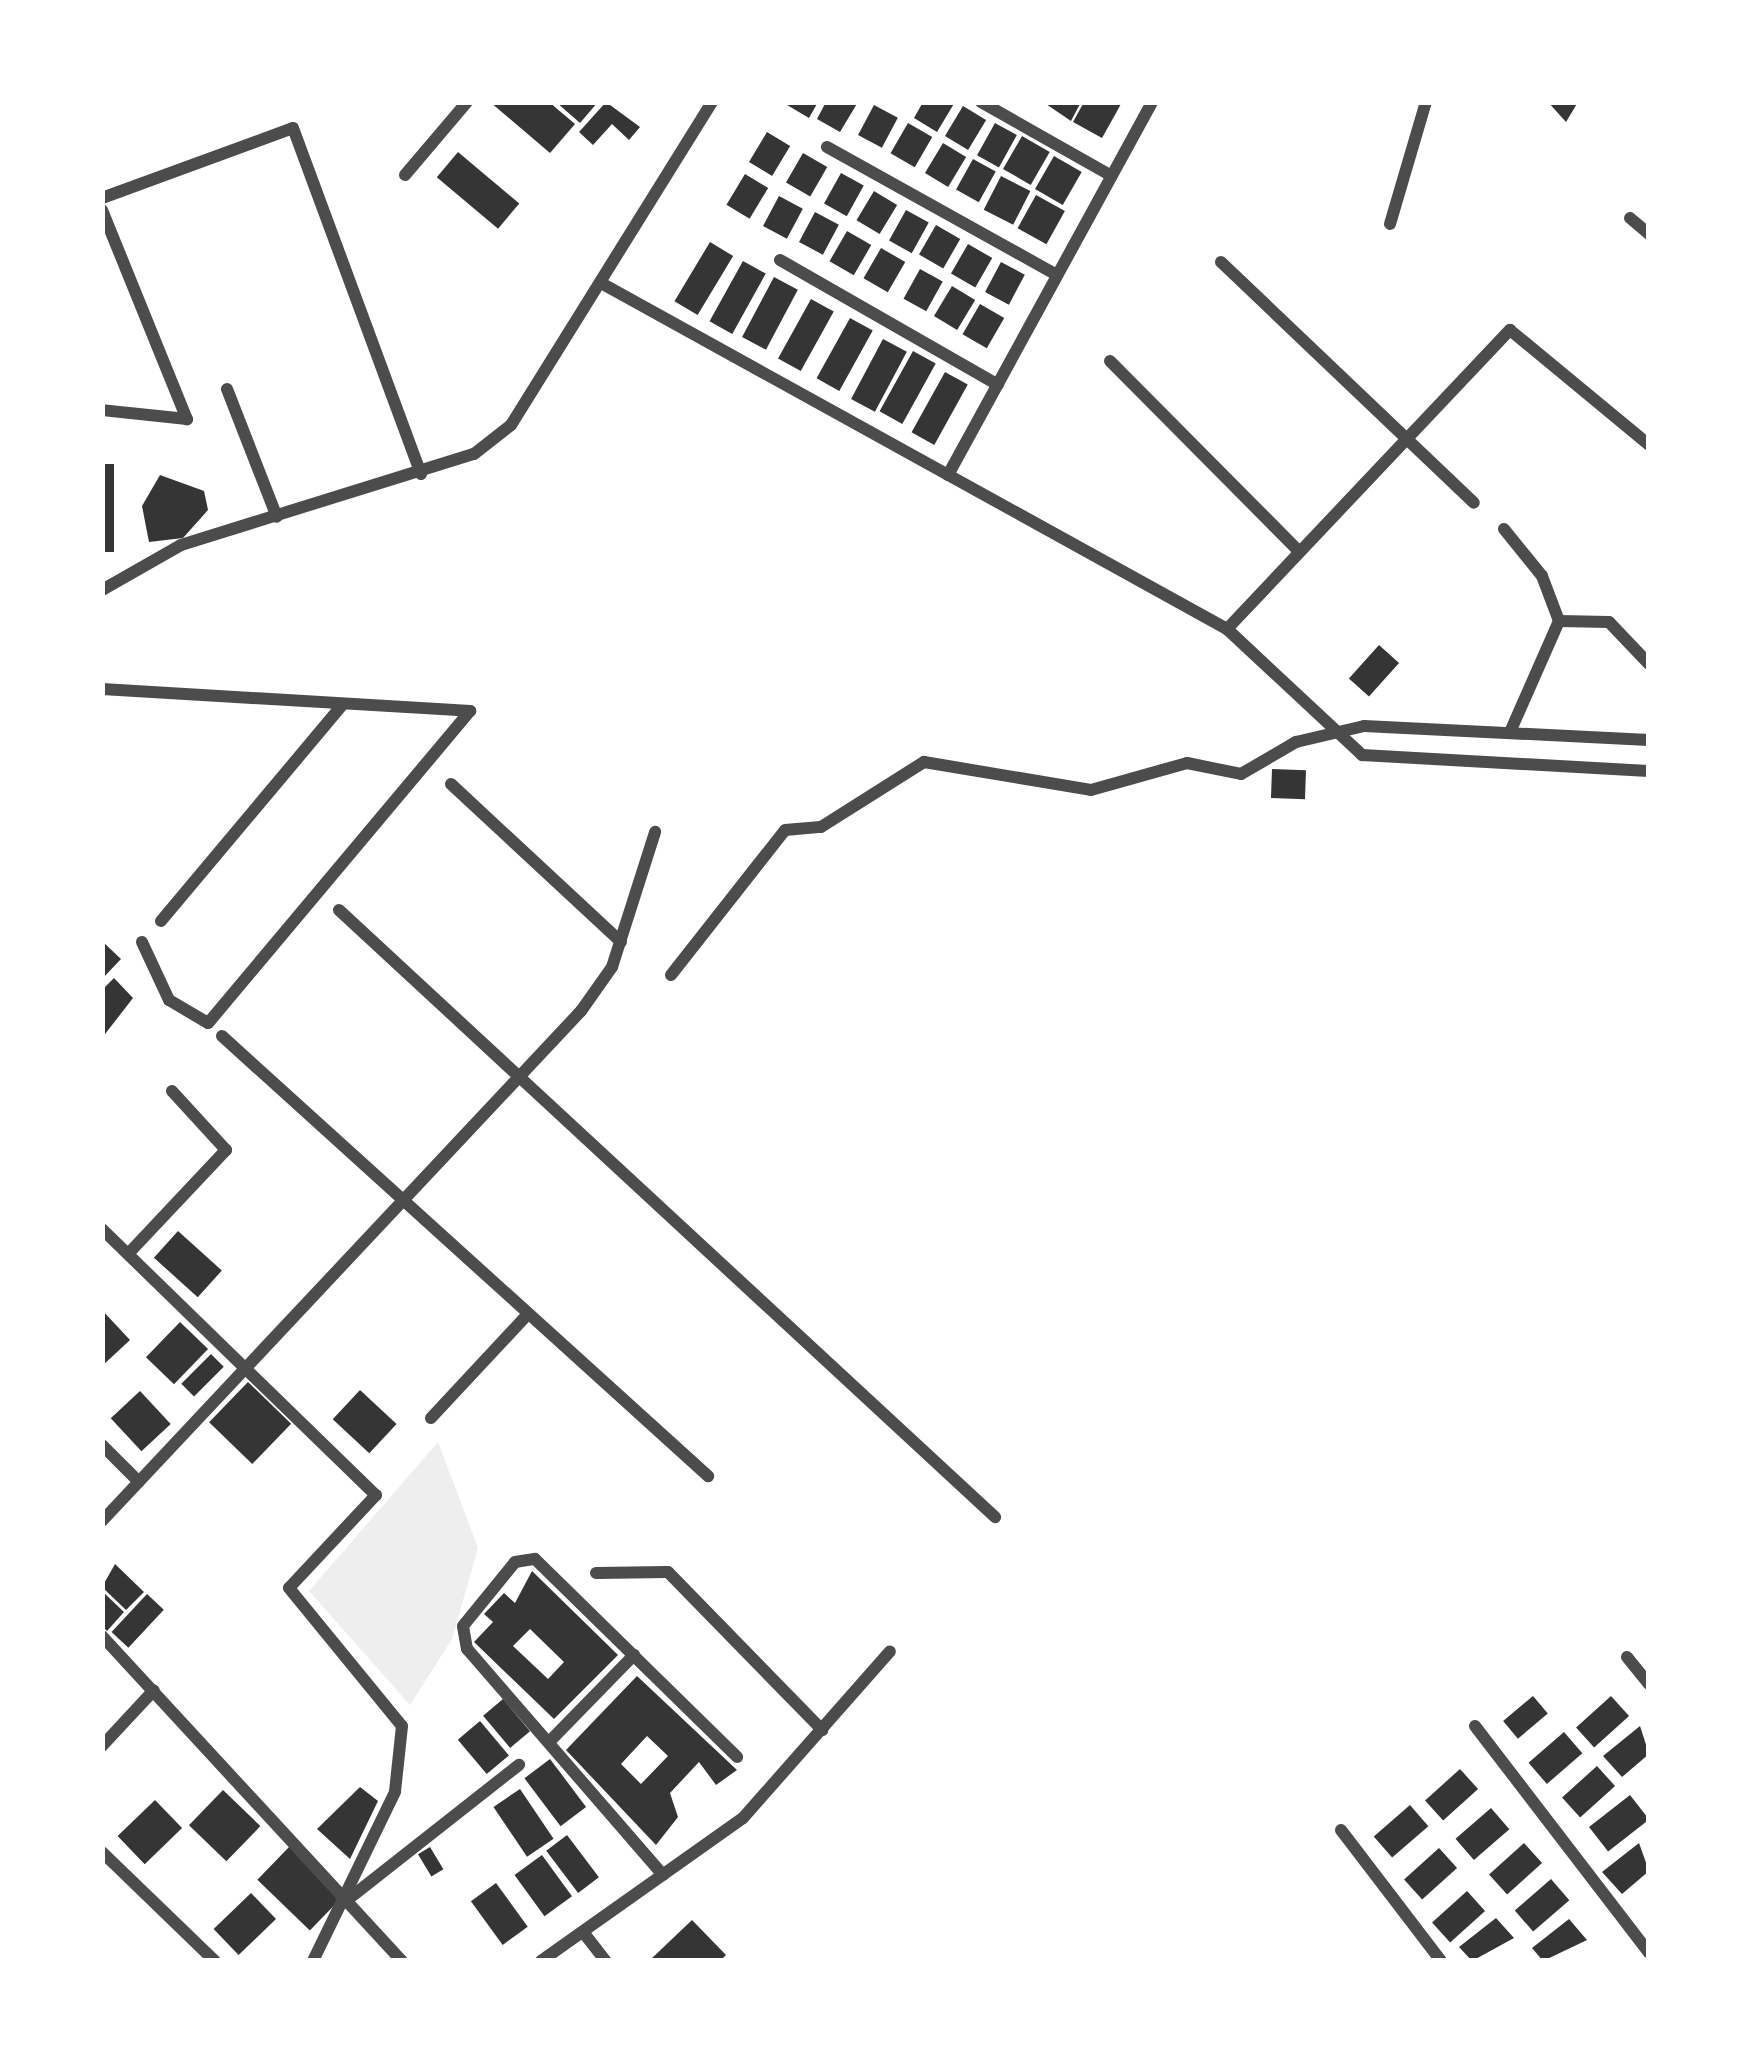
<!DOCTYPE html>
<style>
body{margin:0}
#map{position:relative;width:1751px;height:2063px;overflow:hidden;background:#fff;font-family:"Titillium Web",sans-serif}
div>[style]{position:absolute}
.green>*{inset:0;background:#eee}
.building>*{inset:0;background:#353535;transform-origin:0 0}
.minor>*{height:12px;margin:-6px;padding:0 6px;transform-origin:6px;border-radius:6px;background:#4c4c4c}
span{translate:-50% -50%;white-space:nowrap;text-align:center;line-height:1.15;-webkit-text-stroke:12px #fff;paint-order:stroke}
.frame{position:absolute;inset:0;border:105px solid #fff;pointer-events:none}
</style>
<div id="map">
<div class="green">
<div style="clip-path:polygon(438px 1442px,478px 1548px,452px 1639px,410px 1705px,309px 1591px)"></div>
</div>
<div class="building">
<div style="clip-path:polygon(490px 102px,549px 102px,575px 124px,550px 153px)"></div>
<div style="clip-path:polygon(556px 102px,598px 102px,580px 123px)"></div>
<div style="clip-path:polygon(606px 102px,640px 127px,629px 140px,612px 124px,593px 145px,579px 132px)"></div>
<div style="clip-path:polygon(782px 102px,818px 102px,809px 118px)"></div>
<div style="clip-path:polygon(826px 102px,858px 102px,840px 132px,817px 119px)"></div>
<div style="clip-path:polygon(923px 102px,955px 102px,937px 132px,914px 118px)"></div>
<div style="clip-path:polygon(1043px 102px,1081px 102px,1071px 121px)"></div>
<div style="clip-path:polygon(1084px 102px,1121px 104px,1102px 138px,1073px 122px)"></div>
<div style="clip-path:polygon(1548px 102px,1578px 102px,1566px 122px)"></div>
<div style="left:874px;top:105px;width:27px;height:34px;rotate:28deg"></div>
<div style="left:963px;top:106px;width:27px;height:35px;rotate:31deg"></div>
<div style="left:908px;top:123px;width:28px;height:35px;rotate:30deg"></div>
<div style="left:995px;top:123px;width:25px;height:37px;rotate:29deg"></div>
<div style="left:767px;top:132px;width:27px;height:35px;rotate:31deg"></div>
<div style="left:1022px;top:136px;width:32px;height:38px;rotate:30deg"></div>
<div style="left:943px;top:143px;width:27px;height:35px;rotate:31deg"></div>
<div style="left:458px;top:152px;width:80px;height:33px;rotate:40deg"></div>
<div style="left:803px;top:153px;width:28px;height:34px;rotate:30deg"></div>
<div style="left:1054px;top:156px;width:32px;height:38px;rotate:30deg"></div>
<div style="left:973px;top:159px;width:26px;height:35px;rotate:29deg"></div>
<div style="left:841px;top:173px;width:26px;height:35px;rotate:29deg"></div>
<div style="left:745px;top:174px;width:27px;height:36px;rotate:31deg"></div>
<div style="left:1001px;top:176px;width:33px;height:38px;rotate:27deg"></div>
<div style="left:874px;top:191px;width:27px;height:34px;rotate:31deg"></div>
<div style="left:1036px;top:195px;width:33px;height:38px;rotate:29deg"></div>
<div style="left:779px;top:196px;width:27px;height:34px;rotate:28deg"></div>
<div style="left:906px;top:210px;width:26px;height:35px;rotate:29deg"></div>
<div style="left:815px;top:212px;width:27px;height:34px;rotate:28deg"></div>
<div style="left:936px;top:225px;width:28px;height:34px;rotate:30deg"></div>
<div style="left:847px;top:231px;width:28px;height:35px;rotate:30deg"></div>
<div style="left:710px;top:242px;width:27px;height:69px;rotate:31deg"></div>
<div style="left:968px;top:244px;width:28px;height:34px;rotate:30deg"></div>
<div style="left:881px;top:248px;width:28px;height:35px;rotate:30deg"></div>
<div style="left:743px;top:261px;width:26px;height:69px;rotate:29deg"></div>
<div style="left:1001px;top:262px;width:27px;height:34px;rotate:28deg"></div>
<div style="left:920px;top:269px;width:26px;height:34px;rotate:29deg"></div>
<div style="left:774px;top:277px;width:27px;height:68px;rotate:28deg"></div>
<div style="left:952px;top:286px;width:27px;height:35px;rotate:31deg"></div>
<div style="left:811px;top:299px;width:26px;height:68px;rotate:29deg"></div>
<div style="left:980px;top:304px;width:28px;height:35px;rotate:30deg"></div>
<div style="left:850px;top:318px;width:26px;height:69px;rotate:29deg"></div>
<div style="left:883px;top:339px;width:27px;height:68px;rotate:28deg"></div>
<div style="left:913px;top:351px;width:26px;height:69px;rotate:29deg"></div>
<div style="left:945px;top:372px;width:26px;height:69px;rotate:29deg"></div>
<div style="left:102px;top:464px;width:12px;height:88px"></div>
<div style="clip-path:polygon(160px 475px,204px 491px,208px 510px,183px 538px,149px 542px,142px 506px)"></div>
<div style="left:1379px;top:645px;width:27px;height:45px;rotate:42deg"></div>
<div style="left:1272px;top:769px;width:34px;height:29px;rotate:2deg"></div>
<div style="clip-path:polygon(102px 941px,121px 959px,102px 979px)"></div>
<div style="clip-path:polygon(114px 978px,133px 998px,102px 1038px,102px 990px)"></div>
<div style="left:178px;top:1231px;width:59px;height:36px;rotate:42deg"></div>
<div style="clip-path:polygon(102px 1310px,130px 1340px,102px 1366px)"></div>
<div style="left:180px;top:1322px;width:39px;height:49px;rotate:44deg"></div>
<div style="left:211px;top:1354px;width:18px;height:42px;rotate:45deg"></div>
<div style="left:248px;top:1382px;width:60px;height:56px;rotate:44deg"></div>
<div style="left:360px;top:1390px;width:50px;height:40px;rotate:43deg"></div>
<div style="left:140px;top:1391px;width:45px;height:40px;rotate:47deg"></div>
<div style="clip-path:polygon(115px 1564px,144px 1592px,126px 1610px,102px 1587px)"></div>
<div style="clip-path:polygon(evenodd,532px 1571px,618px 1655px,554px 1719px,474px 1642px,493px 1622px,484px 1614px,504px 1593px,515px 1603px,532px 1571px,530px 1629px,564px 1662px,548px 1679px,513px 1646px,530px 1629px)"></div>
<div style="clip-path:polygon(102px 1591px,124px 1612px,107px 1631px,102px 1626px)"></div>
<div style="left:147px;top:1594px;width:23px;height:52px;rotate:43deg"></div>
<div style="clip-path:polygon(evenodd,637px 1676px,737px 1770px,716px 1785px,699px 1762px,670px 1793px,678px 1817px,656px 1845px,566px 1750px,637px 1676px,647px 1736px,668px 1756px,641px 1784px,621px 1764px,647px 1736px)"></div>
<div style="left:1533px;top:1696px;width:23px;height:39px;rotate:50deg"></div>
<div style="left:1611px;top:1696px;width:27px;height:47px;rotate:48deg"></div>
<div style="left:503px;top:1699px;width:42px;height:26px;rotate:50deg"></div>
<div style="left:480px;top:1721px;width:45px;height:29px;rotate:50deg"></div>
<div style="clip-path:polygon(1640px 1726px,1649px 1754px,1622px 1777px,1603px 1756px)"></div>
<div style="left:1564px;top:1732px;width:28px;height:47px;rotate:49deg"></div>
<div style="left:550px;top:1759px;width:60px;height:32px;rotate:53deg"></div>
<div style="left:1597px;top:1766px;width:27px;height:47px;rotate:48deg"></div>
<div style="left:1460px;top:1769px;width:27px;height:47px;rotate:48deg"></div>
<div style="clip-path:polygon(360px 1787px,378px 1801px,350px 1859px,317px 1829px)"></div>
<div style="left:520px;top:1789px;width:60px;height:32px;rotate:56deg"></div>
<div style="left:223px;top:1790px;width:52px;height:49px;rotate:44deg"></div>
<div style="left:1630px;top:1795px;width:31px;height:52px;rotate:52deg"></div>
<div style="left:155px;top:1800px;width:39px;height:52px;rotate:46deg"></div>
<div style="left:1410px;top:1805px;width:28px;height:48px;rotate:49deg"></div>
<div style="left:1491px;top:1808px;width:28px;height:47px;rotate:49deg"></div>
<div style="left:567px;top:1835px;width:53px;height:26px;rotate:53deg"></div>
<div style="left:1524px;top:1843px;width:27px;height:47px;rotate:48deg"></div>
<div style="clip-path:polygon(1639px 1843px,1649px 1871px,1622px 1894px,1602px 1872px)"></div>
<div style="left:290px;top:1846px;width:73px;height:47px;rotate:44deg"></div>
<div style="left:430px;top:1847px;width:26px;height:14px;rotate:59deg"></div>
<div style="left:1439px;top:1848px;width:27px;height:47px;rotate:48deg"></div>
<div style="left:542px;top:1855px;width:51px;height:34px;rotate:54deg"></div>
<div style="left:1551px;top:1879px;width:28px;height:48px;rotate:49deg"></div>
<div style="left:496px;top:1883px;width:54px;height:31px;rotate:54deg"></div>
<div style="left:1467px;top:1891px;width:27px;height:47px;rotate:48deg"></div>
<div style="left:251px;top:1893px;width:36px;height:52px;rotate:46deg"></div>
<div style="clip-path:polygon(1496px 1918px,1514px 1938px,1472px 1961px,1459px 1947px)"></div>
<div style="clip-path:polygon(1569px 1919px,1587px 1940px,1543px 1961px,1532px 1948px)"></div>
<div style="clip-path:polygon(692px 1920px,726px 1955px,720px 1961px,649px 1961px)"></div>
</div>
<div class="minor">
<div style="left:981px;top:102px;width:150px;rotate:29.5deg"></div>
<div style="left:827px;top:147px;width:263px;rotate:29.1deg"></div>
<div style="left:405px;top:175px;width:96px;rotate:-49.7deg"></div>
<div style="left:102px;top:198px;width:203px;rotate:-20.1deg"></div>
<div style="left:293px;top:128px;width:369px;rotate:69.7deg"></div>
<div style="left:102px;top:210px;width:226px;rotate:67.9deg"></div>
<div style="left:187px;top:419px;width:85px;rotate:-174deg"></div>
<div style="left:1630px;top:218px;width:25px;rotate:40deg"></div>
<div style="left:1390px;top:224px;width:127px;rotate:-73.6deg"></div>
<div style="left:780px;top:260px;width:251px;rotate:29.8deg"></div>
<div style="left:1221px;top:262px;width:349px;rotate:43.6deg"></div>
<div style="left:601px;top:283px;width:715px;rotate:28.93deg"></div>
<div style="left:1227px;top:629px;width:185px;rotate:43deg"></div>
<div style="left:1362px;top:755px;width:287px;rotate:3.2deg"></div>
<div style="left:1110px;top:361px;width:268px;rotate:45.2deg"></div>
<div style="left:227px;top:389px;width:137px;rotate:68.7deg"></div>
<div style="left:948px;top:475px;width:425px;rotate:-61.3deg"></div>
<div style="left:1504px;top:529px;width:60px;rotate:51deg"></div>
<div style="left:1542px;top:576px;width:48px;rotate:69.3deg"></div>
<div style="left:1559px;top:621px;width:119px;rotate:113.8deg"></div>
<div style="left:102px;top:590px;width:91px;rotate:-29.7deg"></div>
<div style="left:181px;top:545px;width:307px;rotate:-17.3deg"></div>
<div style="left:474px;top:454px;width:47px;rotate:-38.1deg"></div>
<div style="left:511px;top:425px;width:380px;rotate:-58.1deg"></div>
<div style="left:1559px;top:621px;width:50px;rotate:1.1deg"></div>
<div style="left:1609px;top:622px;width:58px;rotate:46.4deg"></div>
<div style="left:1227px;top:629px;width:412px;rotate:-46.6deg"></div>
<div style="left:1510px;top:330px;width:180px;rotate:39.6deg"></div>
<div style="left:102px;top:689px;width:369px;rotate:3.4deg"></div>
<div style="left:470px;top:711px;width:407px;rotate:130deg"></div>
<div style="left:208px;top:1023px;width:45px;rotate:-149.5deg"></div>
<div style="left:169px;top:1000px;width:64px;rotate:-115deg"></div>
<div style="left:451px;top:784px;width:232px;rotate:42.9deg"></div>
<div style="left:339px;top:910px;width:894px;rotate:42.78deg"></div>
<div style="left:161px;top:921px;width:282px;rotate:-50deg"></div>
<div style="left:671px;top:975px;width:184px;rotate:-51.8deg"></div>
<div style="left:785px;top:830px;width:36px;rotate:-5deg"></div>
<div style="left:821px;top:827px;width:122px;rotate:-32.3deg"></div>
<div style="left:924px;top:762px;width:169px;rotate:9.5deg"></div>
<div style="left:1091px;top:790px;width:100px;rotate:-15.7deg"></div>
<div style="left:1187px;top:763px;width:55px;rotate:11.5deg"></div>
<div style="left:1241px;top:774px;width:64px;rotate:-30.2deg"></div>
<div style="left:1296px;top:742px;width:70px;rotate:-13.2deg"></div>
<div style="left:1364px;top:726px;width:285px;rotate:2.8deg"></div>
<div style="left:222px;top:1036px;width:656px;rotate:42.16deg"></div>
<div style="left:102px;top:1229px;width:382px;rotate:44.2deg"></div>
<div style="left:376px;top:1495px;width:127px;rotate:133.1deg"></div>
<div style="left:289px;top:1588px;width:178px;rotate:50.7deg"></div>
<div style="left:402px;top:1726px;width:66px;rotate:96.1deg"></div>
<div style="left:395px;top:1792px;width:188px;rotate:115.9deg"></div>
<div style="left:128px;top:1254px;width:143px;rotate:-46.7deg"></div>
<div style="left:226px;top:1150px;width:80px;rotate:-132.5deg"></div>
<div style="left:431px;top:1418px;width:142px;rotate:-47deg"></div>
<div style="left:102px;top:1445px;width:52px;rotate:45deg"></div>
<div style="left:102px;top:1521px;width:700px;rotate:-46.8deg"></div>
<div style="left:581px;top:1011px;width:54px;rotate:-54.8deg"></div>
<div style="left:612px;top:967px;width:142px;rotate:-72.3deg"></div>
<div style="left:596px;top:1573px;width:72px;rotate:-0.8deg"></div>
<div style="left:668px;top:1572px;width:221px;rotate:45.7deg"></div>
<div style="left:102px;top:1636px;width:442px;rotate:47.3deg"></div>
<div style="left:1627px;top:1657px;width:35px;rotate:51deg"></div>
<div style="left:1475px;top:1726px;width:286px;rotate:52.5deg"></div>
<div style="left:551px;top:1740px;width:119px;rotate:-45.7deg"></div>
<div style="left:102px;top:1746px;width:76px;rotate:-47.1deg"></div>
<div style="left:1341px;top:1830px;width:165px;rotate:52.6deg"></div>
<div style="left:102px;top:1852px;width:157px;rotate:44deg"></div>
<div style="left:663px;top:1875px;width:299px;rotate:-130.9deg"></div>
<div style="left:467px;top:1649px;width:23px;rotate:-100deg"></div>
<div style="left:463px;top:1626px;width:82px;rotate:-50.9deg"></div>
<div style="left:515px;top:1562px;width:20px;rotate:-9deg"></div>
<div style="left:535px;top:1559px;width:283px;rotate:44.4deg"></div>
<div style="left:351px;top:1897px;width:214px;rotate:-38.2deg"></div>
<div style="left:583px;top:1932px;width:37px;rotate:52deg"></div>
<div style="left:541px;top:1961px;width:247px;rotate:-35.3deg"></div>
<div style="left:743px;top:1818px;width:222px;rotate:-48.6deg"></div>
</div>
<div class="frame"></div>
</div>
